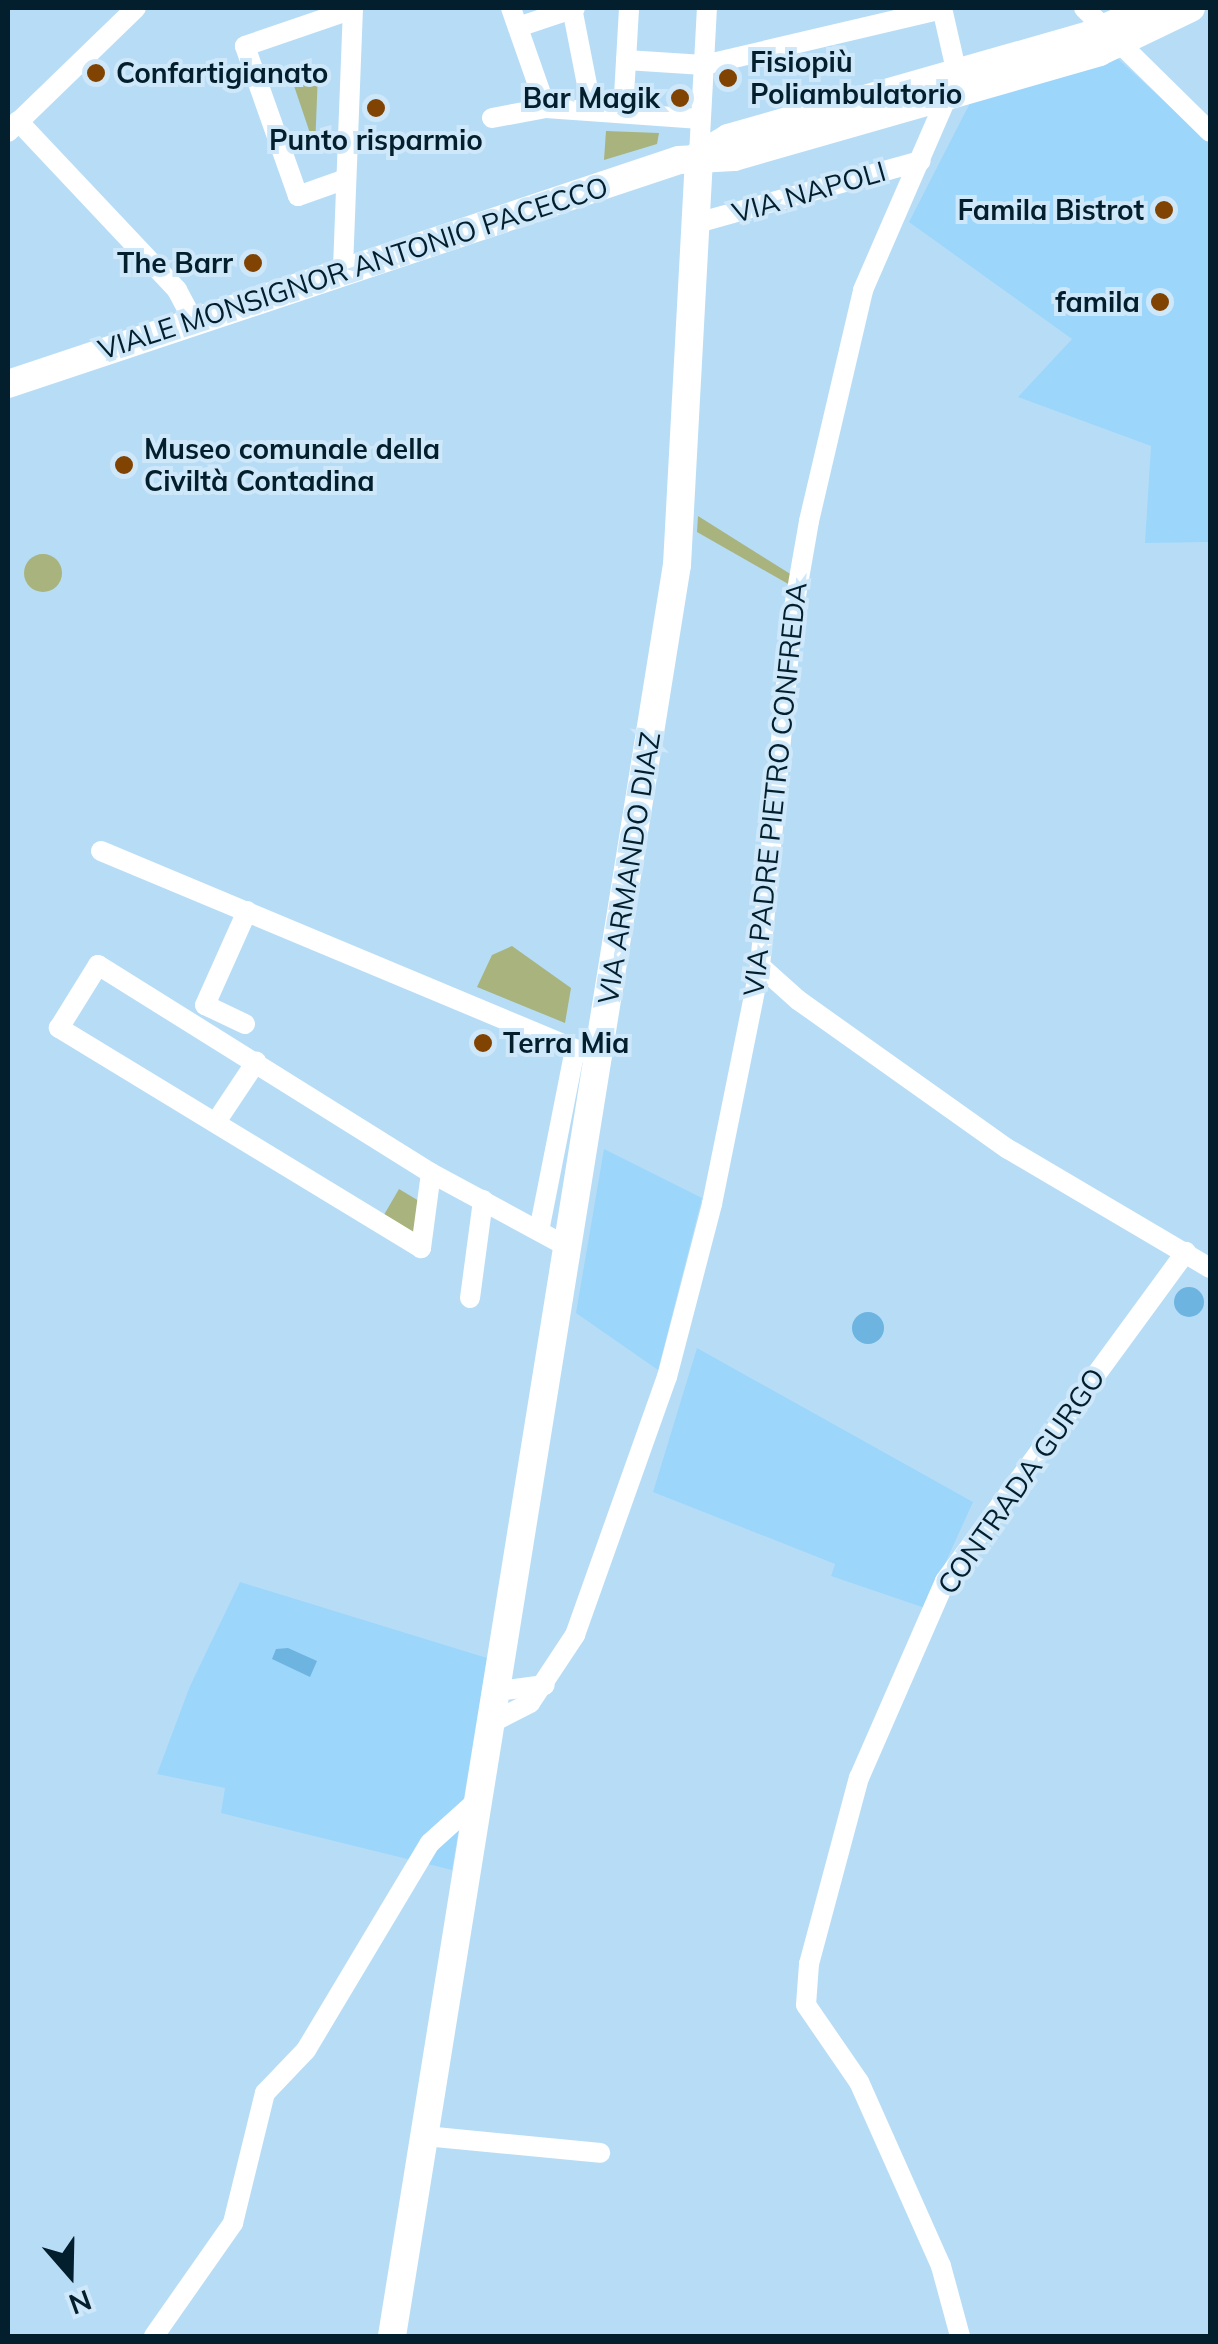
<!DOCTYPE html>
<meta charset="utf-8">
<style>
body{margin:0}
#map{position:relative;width:1218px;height:2344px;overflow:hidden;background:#b7ddf6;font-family:Mulish,sans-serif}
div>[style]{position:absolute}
.built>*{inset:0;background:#9dd6fb}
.green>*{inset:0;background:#a8b37d}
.round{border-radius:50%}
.water>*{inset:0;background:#6db4e1}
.minor>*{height:20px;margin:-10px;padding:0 10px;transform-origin:10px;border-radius:10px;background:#fff}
.major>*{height:28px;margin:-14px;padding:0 14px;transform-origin:14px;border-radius:14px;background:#fff}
.dots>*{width:28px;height:28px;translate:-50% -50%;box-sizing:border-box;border:5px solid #cfe8f9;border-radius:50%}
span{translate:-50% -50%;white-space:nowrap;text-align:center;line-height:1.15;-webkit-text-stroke:8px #cfe8f9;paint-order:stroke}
.poi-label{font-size:28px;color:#031e2d;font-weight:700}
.left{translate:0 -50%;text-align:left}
.right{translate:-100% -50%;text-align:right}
.street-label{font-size:28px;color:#031e2d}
.frame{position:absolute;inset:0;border:10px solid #031e2d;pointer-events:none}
.north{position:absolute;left:20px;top:2224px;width:100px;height:100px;-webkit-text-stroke:8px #cfe8f9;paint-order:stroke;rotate:160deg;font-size:28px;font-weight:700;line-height:40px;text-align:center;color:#031e2d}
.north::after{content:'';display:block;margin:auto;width:35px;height:45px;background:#031e2d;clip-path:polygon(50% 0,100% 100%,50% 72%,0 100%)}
</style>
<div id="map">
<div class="built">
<div style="clip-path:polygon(1115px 56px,1210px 143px,1210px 542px,1145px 543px,1151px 446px,1018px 397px,1072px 339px,909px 222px,972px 99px)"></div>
<div style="clip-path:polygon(604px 1149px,702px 1198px,658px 1370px,576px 1313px)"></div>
<div style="clip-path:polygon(697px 1348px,973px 1502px,925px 1608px,831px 1576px,835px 1564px,653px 1492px)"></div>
<div style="clip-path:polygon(240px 1582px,487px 1658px,452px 1870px,221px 1813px,225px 1788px,157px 1774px,190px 1686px)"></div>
</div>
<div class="green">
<div style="clip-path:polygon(306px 65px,318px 73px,315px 148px,289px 71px)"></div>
<div style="clip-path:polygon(606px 131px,659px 133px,657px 144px,604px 160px)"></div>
<div style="clip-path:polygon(698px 516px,792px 575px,790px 585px,697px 532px)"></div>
<div class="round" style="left:24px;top:554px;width:38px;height:38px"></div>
<div style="clip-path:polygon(512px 946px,571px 988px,565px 1023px,477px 987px,492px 955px)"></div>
<div style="clip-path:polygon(399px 1189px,419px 1201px,415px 1235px,381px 1220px)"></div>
</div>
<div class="water">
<div class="round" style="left:1174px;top:1287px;width:30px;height:30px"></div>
<div class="round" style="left:852px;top:1312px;width:32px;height:32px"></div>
<div style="clip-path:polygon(288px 1648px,317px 1661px,310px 1677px,272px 1659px,276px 1649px)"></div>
</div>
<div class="minor">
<div style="left:511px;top:8px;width:106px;rotate:70.7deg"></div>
<div style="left:572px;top:8px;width:104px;rotate:78.9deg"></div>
<div style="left:1084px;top:8px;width:177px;rotate:44.5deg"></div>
<div style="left:518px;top:27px;width:60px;rotate:-18.4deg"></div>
<div style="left:626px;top:60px;width:78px;rotate:3.7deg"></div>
<div style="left:704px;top:65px;width:244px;rotate:-13.2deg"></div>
<div style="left:623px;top:113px;width:105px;rotate:-86.7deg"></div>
<div style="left:492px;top:118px;width:55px;rotate:-10.5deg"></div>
<div style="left:546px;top:108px;width:155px;rotate:4.1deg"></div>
<div style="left:18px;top:121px;width:232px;rotate:46.7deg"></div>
<div style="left:177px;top:290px;width:34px;rotate:62deg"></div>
<div style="left:8px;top:132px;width:178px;rotate:-44.1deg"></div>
<div style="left:699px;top:155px;width:147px;rotate:-86.9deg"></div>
<div style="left:346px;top:179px;width:51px;rotate:160.5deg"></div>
<div style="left:298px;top:196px;width:159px;rotate:-109.5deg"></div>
<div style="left:245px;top:46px;width:114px;rotate:-18.9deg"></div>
<div style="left:697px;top:223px;width:232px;rotate:-15.5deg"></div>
<div style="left:343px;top:268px;width:260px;rotate:-87.8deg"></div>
<div style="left:101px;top:851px;width:540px;rotate:22.67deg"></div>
<div style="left:760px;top:966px;width:51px;rotate:41.8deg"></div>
<div style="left:798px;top:1000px;width:257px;rotate:35.4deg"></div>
<div style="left:1008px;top:1149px;width:234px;rotate:30.5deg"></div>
<div style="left:245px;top:1024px;width:44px;rotate:-154.6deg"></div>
<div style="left:205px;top:1005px;width:103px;rotate:-65.9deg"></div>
<div style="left:218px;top:1119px;width:69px;rotate:-56.3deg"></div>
<div style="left:431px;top:1173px;width:76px;rotate:97.6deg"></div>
<div style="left:421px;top:1248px;width:424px;rotate:-148.7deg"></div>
<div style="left:59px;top:1028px;width:74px;rotate:-58.2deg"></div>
<div style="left:98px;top:965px;width:393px;rotate:32deg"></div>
<div style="left:431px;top:1173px;width:156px;rotate:28.4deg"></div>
<div style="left:539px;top:1231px;width:185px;rotate:-78.8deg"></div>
<div style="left:470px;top:1298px;width:99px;rotate:-82.4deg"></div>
<div style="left:498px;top:1691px;width:47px;rotate:-7.3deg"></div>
<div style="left:493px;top:1722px;width:42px;rotate:-27.2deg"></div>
<div style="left:530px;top:1703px;width:82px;rotate:-56.5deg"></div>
<div style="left:575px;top:1635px;width:274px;rotate:-70.4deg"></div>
<div style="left:667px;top:1377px;width:179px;rotate:-75.4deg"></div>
<div style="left:712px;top:1204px;width:243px;rotate:-78.6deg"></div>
<div style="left:760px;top:966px;width:355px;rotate:-84.7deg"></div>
<div style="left:793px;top:613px;width:93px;rotate:-80.1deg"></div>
<div style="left:809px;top:521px;width:237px;rotate:-76.8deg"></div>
<div style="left:863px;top:290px;width:236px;rotate:-66.5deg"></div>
<div style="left:957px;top:74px;width:68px;rotate:-102.8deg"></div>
<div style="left:425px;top:2136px;width:176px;rotate:5.5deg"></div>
<div style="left:154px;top:2336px;width:138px;rotate:-55deg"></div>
<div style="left:233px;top:2223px;width:134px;rotate:-76.2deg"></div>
<div style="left:265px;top:2093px;width:59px;rotate:-46.4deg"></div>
<div style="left:306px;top:2050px;width:241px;rotate:-59.1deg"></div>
<div style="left:430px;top:1843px;width:67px;rotate:-42deg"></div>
<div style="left:960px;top:2336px;width:73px;rotate:-105.2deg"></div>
<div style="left:941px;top:2266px;width:201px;rotate:-114deg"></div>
<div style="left:859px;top:2082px;width:93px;rotate:-124.5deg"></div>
<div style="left:806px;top:2005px;width:41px;rotate:-85.8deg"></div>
<div style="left:809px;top:1964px;width:193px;rotate:-75deg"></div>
<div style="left:859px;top:1778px;width:215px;rotate:-66.4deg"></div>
<div style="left:945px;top:1581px;width:408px;rotate:-53.8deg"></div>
</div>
<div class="major">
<div style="left:699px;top:155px;width:34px;rotate:-30deg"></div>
<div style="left:728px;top:138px;width:375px;rotate:-15.9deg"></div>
<div style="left:1089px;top:35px;width:66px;rotate:-24.2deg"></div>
<div style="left:8px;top:384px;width:707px;rotate:-18.46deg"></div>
<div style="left:679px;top:160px;width:55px;rotate:-3.1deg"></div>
<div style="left:734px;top:157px;width:380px;rotate:-16deg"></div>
<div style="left:1099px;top:52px;width:102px;rotate:-25.6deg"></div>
<div style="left:392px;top:2336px;width:1794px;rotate:-80.86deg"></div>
<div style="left:677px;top:565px;width:411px;rotate:-86.9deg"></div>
</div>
<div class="dots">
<div style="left:96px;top:73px;background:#814302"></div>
<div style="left:728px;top:78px;background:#814302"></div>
<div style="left:680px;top:98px;background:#814302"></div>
<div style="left:376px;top:108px;background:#814302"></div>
<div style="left:1164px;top:210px;background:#814302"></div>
<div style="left:253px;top:263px;background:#814302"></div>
<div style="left:1160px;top:302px;background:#814302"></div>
<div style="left:124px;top:465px;background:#814302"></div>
<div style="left:483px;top:1043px;background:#814302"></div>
</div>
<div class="poi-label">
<span class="left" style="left:750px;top:78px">Fisiopiù<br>Poliambulatorio</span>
<span class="left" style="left:116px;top:73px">Confartigianato</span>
<span class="right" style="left:660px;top:98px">Bar Magik</span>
<span style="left:376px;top:140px">Punto risparmio</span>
<span class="right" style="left:1144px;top:210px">Famila Bistrot</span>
<span class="right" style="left:233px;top:263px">The Barr</span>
<span class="right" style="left:1140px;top:302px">famila</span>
<span class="left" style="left:144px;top:465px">Museo comunale della<br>Civiltà Contadina</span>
<span class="left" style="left:503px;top:1043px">Terra Mia</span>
</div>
<div class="street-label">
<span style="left:809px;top:192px;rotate:-16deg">VIA NAPOLI</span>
<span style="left:353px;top:268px;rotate:-18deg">VIALE MONSIGNOR ANTONIO PACECCO</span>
<span style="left:775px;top:789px;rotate:-84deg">VIA PADRE PIETRO CONFREDA</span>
<span style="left:629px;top:868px;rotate:-81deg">VIA ARMANDO DIAZ</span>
<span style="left:1021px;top:1481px;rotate:-55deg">CONTRADA GURGO</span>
</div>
<div class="frame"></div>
<div class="north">N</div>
</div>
